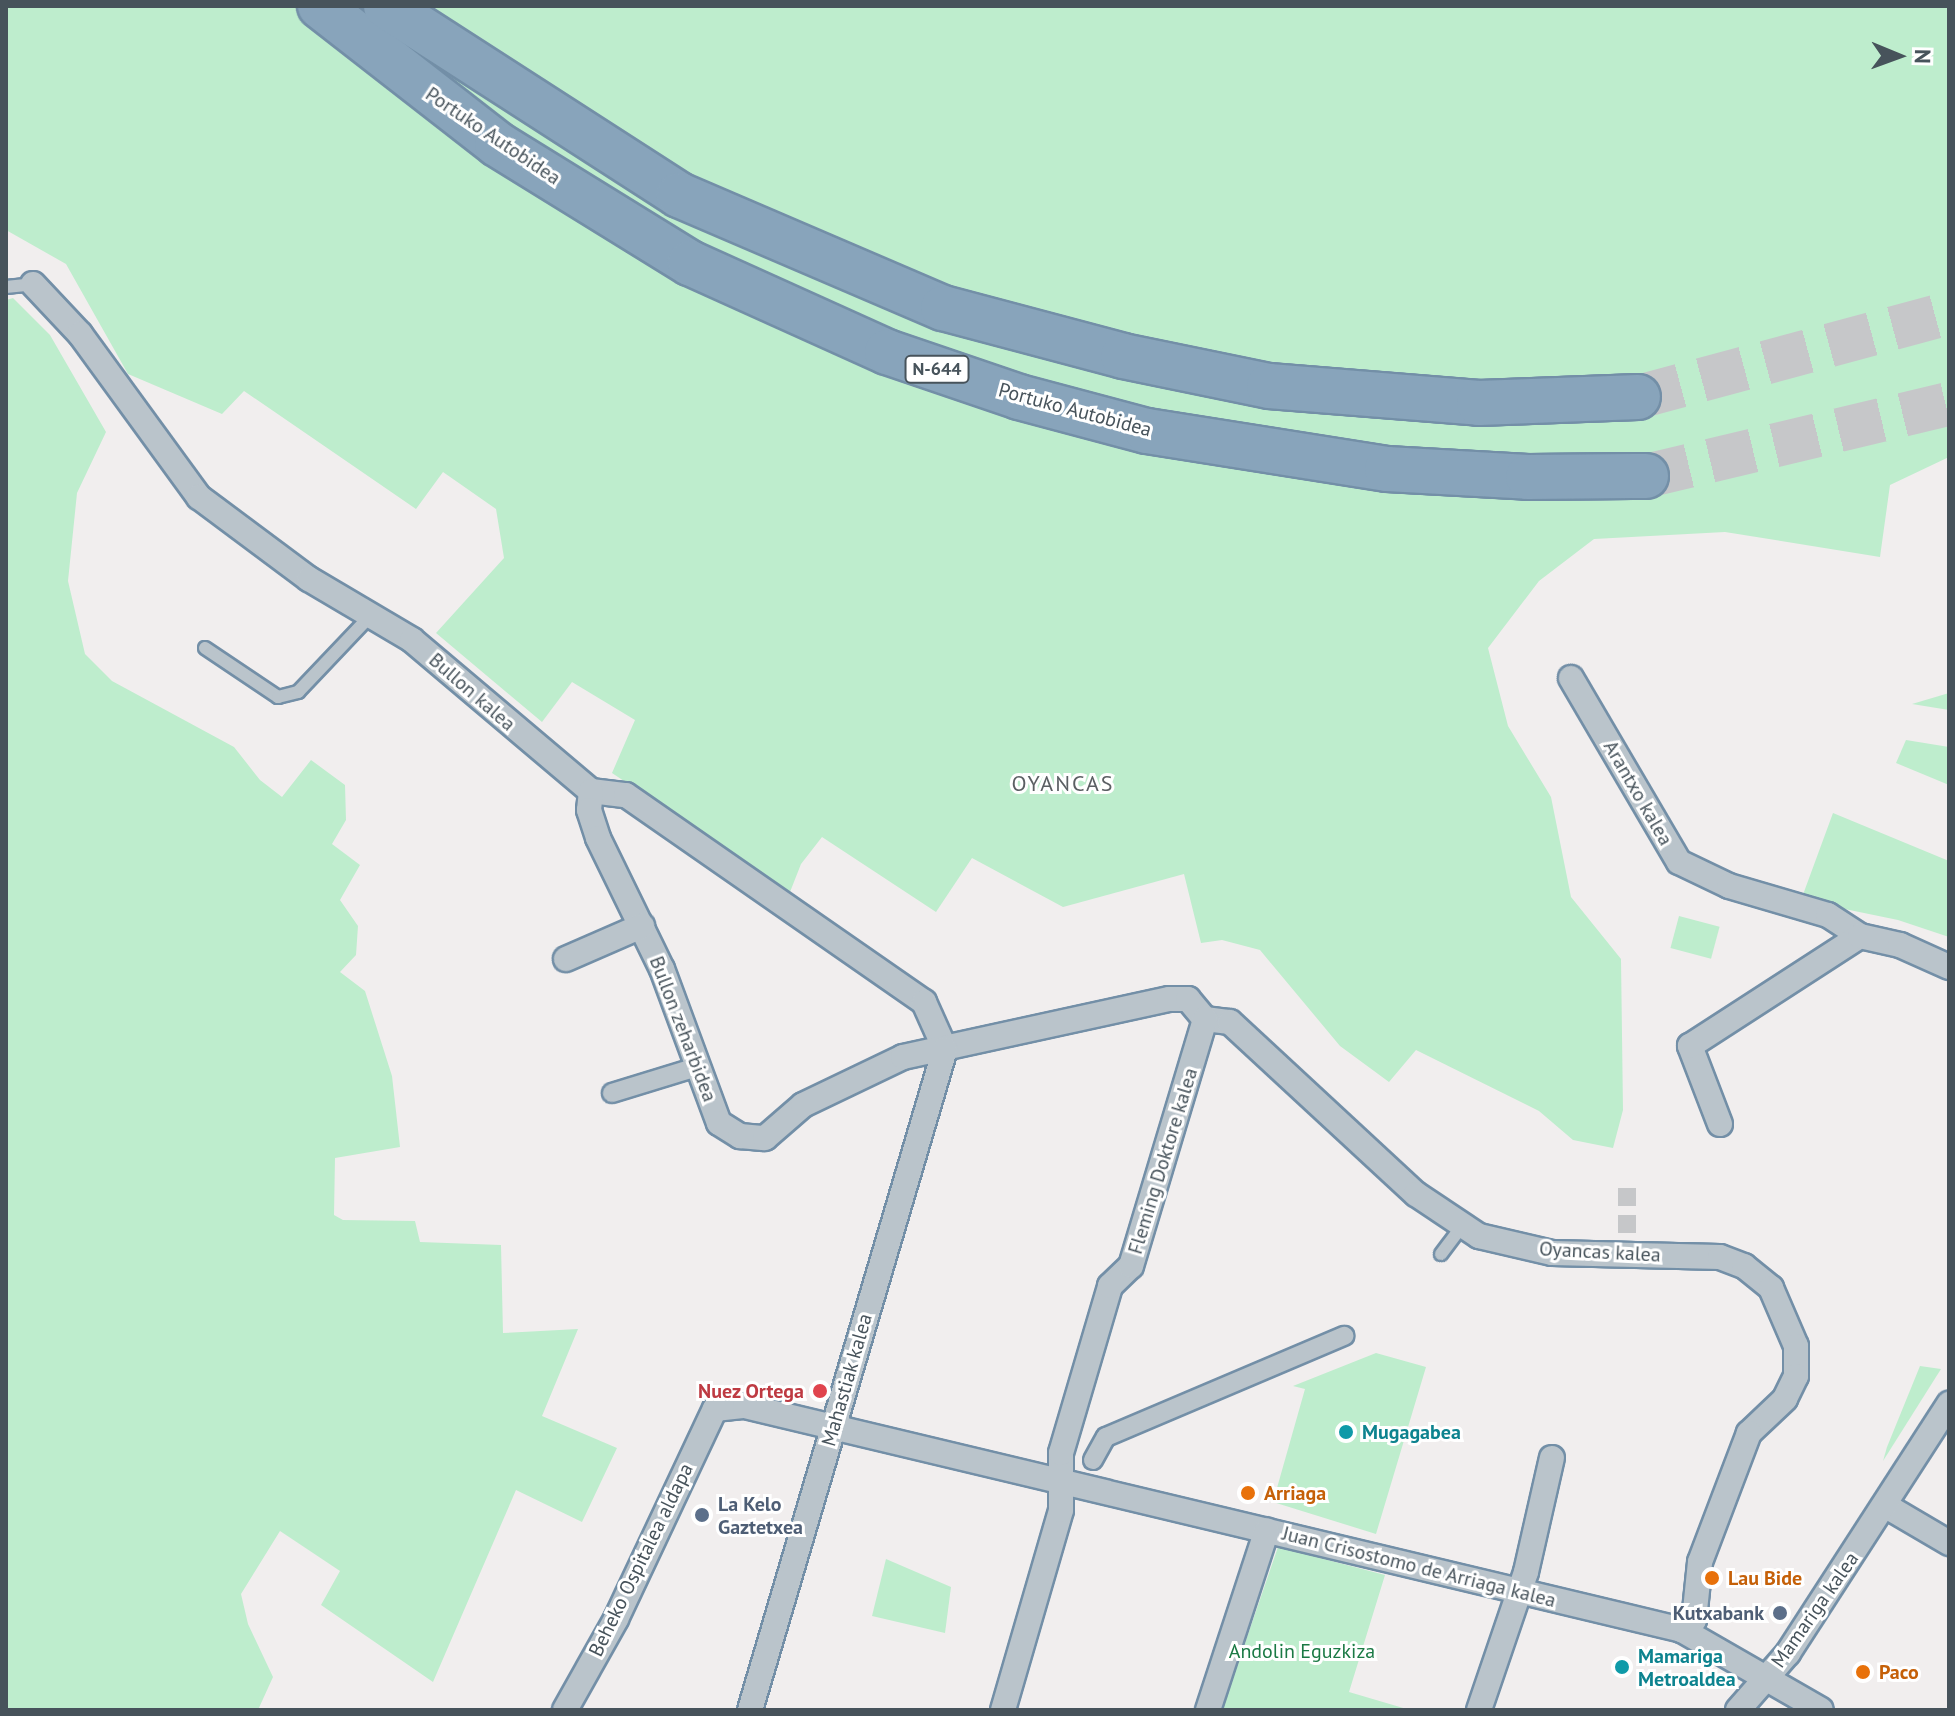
<!DOCTYPE html>
<style>
body{margin:0}
#map{position:relative;width:1955px;height:1716px;overflow:hidden;background:#f1eeee;font-family:"PT Sans",sans-serif}
div>[style]{position:absolute}
.green>*{inset:0;background:#beedcd;transform-origin:0 0}
.pedestrian-tunnel>*{height:18px;margin-top:-9px;transform-origin:0;background:repeating-linear-gradient(90deg,#c6c7c9 0 18px,transparent 0 27px)}
.motorway-tunnel>*{height:44px;margin-top:-22px;transform-origin:0;background:repeating-linear-gradient(90deg,#c6c7c9 0 44px,transparent 0 66px)}
.roads{filter:drop-shadow(2px 0 #738fa7) drop-shadow(-2px 0 #738fa7) drop-shadow(0 2px #738fa7) drop-shadow(0 -2px #738fa7)}
.service>*{height:12px;margin:-6px;padding:0 6px;transform-origin:6px;border-radius:6px;background:#bac4cb}
.pedestrian>*{height:18px;margin:-9px;padding:0 9px;transform-origin:9px;border-radius:9px;background:#bac4cb}
.minor>*{height:24px;margin:-12px;padding:0 12px;transform-origin:12px;border-radius:12px;background:#bac4cb}
.motorway>*{height:44px;margin:-22px;padding:0 22px;transform-origin:22px;border-radius:22px;background:#88a4bb}
.dots>*{width:22px;height:22px;translate:-50% -50%;box-sizing:border-box;border:4px solid #fff;border-radius:50%}
span{translate:-50% -50%;white-space:nowrap;text-align:center;line-height:1.15;-webkit-text-stroke:6px #fff;paint-order:stroke}
.shield-label span{padding:2px 6px;background:#fff;border:2px solid;border-radius:6px;-webkit-text-stroke-width:0}
.shield-label{font-size:18px;color:#47535b;font-weight:700}
.street-label{font-size:20px;color:#47535b}
.health-label{font-size:20px;color:#be3a42;font-weight:700}
.right{translate:-100% -50%;text-align:right}
.culture-label{font-size:20px;color:#0d838f;font-weight:700}
.left{translate:0 -50%;text-align:left}
.food-label{font-size:20px;color:#c56008;font-weight:700}
.service-label{font-size:20px;color:#4e5e75;font-weight:700}
.park-label{font-size:20px;color:#1a7944}
.neighbourhood-label{font-size:22px;color:#5b5f63;letter-spacing:2px}
.frame{position:absolute;inset:0;border:8px solid #47535b;pointer-events:none}
.north{position:absolute;left:1859px;top:16px;width:80px;height:80px;-webkit-text-stroke:6px #fff;paint-order:stroke;rotate:91deg;font-size:22px;font-weight:700;line-height:32px;text-align:center;color:#47535b}
.north::after{content:'';display:block;margin:auto;width:28px;height:36px;background:#47535b;clip-path:polygon(50% 0,100% 100%,50% 72%,0 100%)}
</style>
<div id="map">
<div class="green">
<div style="clip-path:polygon(6px 6px,1949px 6px,1949px 457px,1890px 485px,1880px 557px,1725px 532px,1594px 539px,1539px 581px,1488px 648px,1508px 726px,1551px 797px,1571px 897px,1621px 959px,1623px 1110px,1613px 1148px,1573px 1140px,1539px 1111px,1416px 1050px,1389px 1082px,1340px 1046px,1260px 950px,1222px 940px,1201px 943px,1184px 874px,1063px 907px,972px 858px,936px 912px,822px 837px,801px 864px,790px 892px,612px 773px,635px 720px,572px 682px,542px 722px,436px 633px,504px 558px,496px 509px,443px 472px,416px 509px,244px 391px,222px 414px,128px 374px,66px 264px,6px 230px)"></div>
<div style="clip-path:polygon(13px 298px,50px 335px,106px 432px,77px 493px,68px 581px,85px 654px,112px 681px,234px 747px,260px 780px,282px 797px,311px 760px,345px 785px,346px 820px,332px 844px,360px 865px,340px 900px,358px 926px,356px 955px,340px 972px,365px 991px,392px 1076px,400px 1147px,335px 1158px,334px 1215px,343px 1220px,415px 1221px,420px 1242px,501px 1245px,503px 1333px,578px 1329px,542px 1416px,617px 1448px,582px 1522px,516px 1490px,433px 1682px,321px 1605px,340px 1571px,280px 1531px,241px 1594px,248px 1624px,273px 1677px,258px 1710px,6px 1710px,6px 300px)"></div>
<div style="clip-path:polygon(1949px 693px,1949px 710px,1912px 704px)"></div>
<div style="clip-path:polygon(1906px 740px,1949px 747px,1949px 785px,1896px 763px)"></div>
<div style="clip-path:polygon(1833px 813px,1949px 861px,1949px 937px,1898px 920px,1801px 900px)"></div>
<div style="left:1679px;top:916px;width:42px;height:33px;rotate:15deg"></div>
<div style="clip-path:polygon(1376px 1353px,1426px 1367px,1376px 1534px,1273px 1502px,1305px 1389px,1293px 1386px)"></div>
<div style="clip-path:polygon(1920px 1366px,1941px 1369px,1883px 1461px,1887px 1447px)"></div>
<div style="clip-path:polygon(1278px 1547px,1385px 1575px,1349px 1692px,1410px 1710px,1222px 1710px)"></div>
<div style="clip-path:polygon(886px 1559px,951px 1587px,945px 1633px,872px 1616px)"></div>
</div>
<div class="pedestrian-tunnel">
<div style="left:1627px;top:1188px;width:49px;rotate:90deg"></div>
</div>
<div class="motorway-tunnel">
<div style="left:1638px;top:397px;width:322px;rotate:-15.1deg"></div>
<div style="left:1646px;top:476px;width:311px;rotate:-13.4deg"></div>
</div>
<div class="roads">
<div class="service">
<div style="left:6px;top:287px;width:27px;rotate:-6deg"></div>
<div style="left:205px;top:648px;width:88px;rotate:33.9deg"></div>
<div style="left:278px;top:697px;width:21px;rotate:-14deg"></div>
<div style="left:298px;top:692px;width:105px;rotate:-46.5deg"></div>
<div style="left:1441px;top:1254px;width:35px;rotate:-53deg"></div>
</div>
<div class="pedestrian">
<div style="left:612px;top:1093px;width:92px;rotate:-17.1deg"></div>
<div style="left:1093px;top:1460px;width:26px;rotate:-61deg"></div>
<div style="left:1106px;top:1437px;width:259px;rotate:-23deg"></div>
</div>
<div class="minor">
<div style="left:33px;top:284px;width:69px;rotate:46.8deg"></div>
<div style="left:80px;top:334px;width:202px;rotate:53.9deg"></div>
<div style="left:199px;top:497px;width:137px;rotate:36.7deg"></div>
<div style="left:309px;top:579px;width:120px;rotate:30.6deg"></div>
<div style="left:412px;top:640px;width:234px;rotate:40.2deg"></div>
<div style="left:591px;top:791px;width:35px;rotate:7deg"></div>
<div style="left:626px;top:795px;width:363px;rotate:34.8deg"></div>
<div style="left:924px;top:1002px;width:51px;rotate:65.9deg"></div>
<div style="left:1571px;top:678px;width:213px;rotate:59.6deg"></div>
<div style="left:1679px;top:862px;width:55px;rotate:25.6deg"></div>
<div style="left:1729px;top:886px;width:103px;rotate:16.3deg"></div>
<div style="left:1828px;top:915px;width:38px;rotate:33deg"></div>
<div style="left:591px;top:791px;width:19px;rotate:96deg"></div>
<div style="left:589px;top:810px;width:29px;rotate:72deg"></div>
<div style="left:598px;top:838px;width:146px;rotate:64deg"></div>
<div style="left:662px;top:969px;width:164px;rotate:69.7deg"></div>
<div style="left:719px;top:1123px;width:25px;rotate:32deg"></div>
<div style="left:740px;top:1136px;width:25px;rotate:5deg"></div>
<div style="left:765px;top:1138px;width:50px;rotate:-41deg"></div>
<div style="left:803px;top:1105px;width:111px;rotate:-25.6deg"></div>
<div style="left:903px;top:1057px;width:272px;rotate:-12.3deg"></div>
<div style="left:1169px;top:999px;width:19px"></div>
<div style="left:1188px;top:999px;width:26px;rotate:50deg"></div>
<div style="left:566px;top:959px;width:83px;rotate:-23.5deg"></div>
<div style="left:1205px;top:1019px;width:25px;rotate:7deg"></div>
<div style="left:1230px;top:1022px;width:253px;rotate:42.8deg"></div>
<div style="left:1416px;top:1194px;width:76px;rotate:33.7deg"></div>
<div style="left:1479px;top:1236px;width:75px;rotate:13.1deg"></div>
<div style="left:1552px;top:1253px;width:168px;rotate:1.4deg"></div>
<div style="left:1720px;top:1257px;width:26px;rotate:21deg"></div>
<div style="left:1744px;top:1266px;width:35px;rotate:39deg"></div>
<div style="left:1771px;top:1288px;width:63px;rotate:66.7deg"></div>
<div style="left:1796px;top:1346px;width:30px;rotate:90deg"></div>
<div style="left:1796px;top:1376px;width:25px;rotate:116deg"></div>
<div style="left:1785px;top:1399px;width:50px;rotate:136.6deg"></div>
<div style="left:1749px;top:1433px;width:138px;rotate:110.8deg"></div>
<div style="left:1700px;top:1562px;width:58px;rotate:95.9deg"></div>
<div style="left:1694px;top:1620px;width:16px;rotate:140deg"></div>
<div style="left:1720px;top:1124px;width:84px;rotate:-111deg"></div>
<div style="left:1690px;top:1046px;width:202px;rotate:-32.9deg"></div>
<div style="left:1860px;top:936px;width:41px;rotate:12.7deg"></div>
<div style="left:1900px;top:945px;width:54px;rotate:24.2deg"></div>
<div style="left:1886px;top:1506px;width:73px;rotate:30.4deg"></div>
<div style="left:565px;top:1710px;width:104px;rotate:-60.7deg"></div>
<div style="left:616px;top:1619px;width:232px;rotate:-64.8deg"></div>
<div style="left:715px;top:1409px;width:30px;rotate:-6deg"></div>
<div style="left:745px;top:1406px;width:963px;rotate:13.44deg"></div>
<div style="left:1682px;top:1630px;width:160px;rotate:29.9deg"></div>
<div style="left:750px;top:1710px;width:689px;rotate:-73.56deg"></div>
<div style="left:1003px;top:1710px;width:208px;rotate:-73.8deg"></div>
<div style="left:1061px;top:1510px;width:57px;rotate:-90deg"></div>
<div style="left:1061px;top:1453px;width:174px;rotate:-73.6deg"></div>
<div style="left:1110px;top:1286px;width:29px;rotate:-44deg"></div>
<div style="left:1131px;top:1266px;width:258px;rotate:-73.3deg"></div>
<div style="left:1208px;top:1710px;width:189px;rotate:-71.9deg"></div>
<div style="left:1479px;top:1710px;width:146px;rotate:-71.2deg"></div>
<div style="left:1526px;top:1572px;width:117px;rotate:-77.2deg"></div>
<div style="left:1738px;top:1710px;width:76px;rotate:-48.7deg"></div>
<div style="left:1788px;top:1653px;width:297px;rotate:-57.1deg"></div>
</div>
<div class="motorway">
<div style="left:320px;top:6px;width:224px;rotate:37.9deg"></div>
<div style="left:497px;top:144px;width:227px;rotate:31.7deg"></div>
<div style="left:690px;top:263px;width:216px;rotate:24.3deg"></div>
<div style="left:887px;top:352px;width:139px;rotate:18.8deg"></div>
<div style="left:1019px;top:397px;width:132px;rotate:14.9deg"></div>
<div style="left:1147px;top:431px;width:243px;rotate:9deg"></div>
<div style="left:1387px;top:469px;width:141px;rotate:3.2deg"></div>
<div style="left:1528px;top:477px;width:118px;rotate:-0.5deg"></div>
<div style="left:386px;top:6px;width:349px;rotate:32.8deg"></div>
<div style="left:679px;top:195px;width:287px;rotate:23.2deg"></div>
<div style="left:943px;top:308px;width:186px;rotate:14.9deg"></div>
<div style="left:1123px;top:356px;width:149px;rotate:11.6deg"></div>
<div style="left:1269px;top:386px;width:211px;rotate:4.6deg"></div>
<div style="left:1479px;top:403px;width:159px;rotate:-2.2deg"></div>
</div>
</div>
<div class="dots">
<div style="left:820px;top:1391px;background:#e0444e"></div>
<div style="left:1346px;top:1432px;background:#0f9aa8"></div>
<div style="left:1248px;top:1493px;background:#e8710a"></div>
<div style="left:702px;top:1515px;background:#5c6f8a"></div>
<div style="left:1712px;top:1578px;background:#e8710a"></div>
<div style="left:1780px;top:1613px;background:#5c6f8a"></div>
<div style="left:1622px;top:1667px;background:#0f9aa8"></div>
<div style="left:1863px;top:1672px;background:#e8710a"></div>
</div>
<div class="shield-label">
<span style="left:937px;top:369px">N-644</span>
</div>
<div class="street-label">
<span style="left:493px;top:136px;rotate:34deg">Portuko Autobidea</span>
<span style="left:1075px;top:410px;rotate:15deg">Portuko Autobidea</span>
<span style="left:472px;top:692px;rotate:41deg">Bullon kalea</span>
<span style="left:1638px;top:793px;rotate:60deg">Arantxo kalea</span>
<span style="left:683px;top:1029px;rotate:69deg">Bullon zeharbidea</span>
<span style="left:1163px;top:1161px;rotate:-73deg">Fleming Doktore kalea</span>
<span style="left:1600px;top:1252px;rotate:3deg">Oyancas kalea</span>
<span style="left:847px;top:1380px;rotate:-74deg">Mahastiak kalea</span>
<span style="left:641px;top:1560px;rotate:-64deg">Beheko Ospitalea aldapa</span>
<span style="left:1419px;top:1567px;rotate:14deg">Juan Crisostomo de Arriaga kalea</span>
<span style="left:1815px;top:1610px;rotate:-55deg">Mamariga kalea</span>
</div>
<div class="health-label">
<span class="right" style="left:804px;top:1391px">Nuez Ortega</span>
</div>
<div class="culture-label">
<span class="left" style="left:1362px;top:1432px">Mugagabea</span>
<span class="left" style="left:1638px;top:1668px">Mamariga<br>Metroaldea</span>
</div>
<div class="food-label">
<span class="left" style="left:1264px;top:1493px">Arriaga</span>
<span class="left" style="left:1728px;top:1578px">Lau Bide</span>
<span class="left" style="left:1879px;top:1672px">Paco</span>
</div>
<div class="service-label">
<span class="left" style="left:718px;top:1516px">La Kelo<br>Gaztetxea</span>
<span class="right" style="left:1764px;top:1613px">Kutxabank</span>
</div>
<div class="park-label">
<span style="left:1302px;top:1651px">Andolin Eguzkiza</span>
</div>
<div class="neighbourhood-label">
<span style="left:1063px;top:784px">OYANCAS</span>
</div>
<div class="frame"></div>
<div class="north">N</div>
</div>
